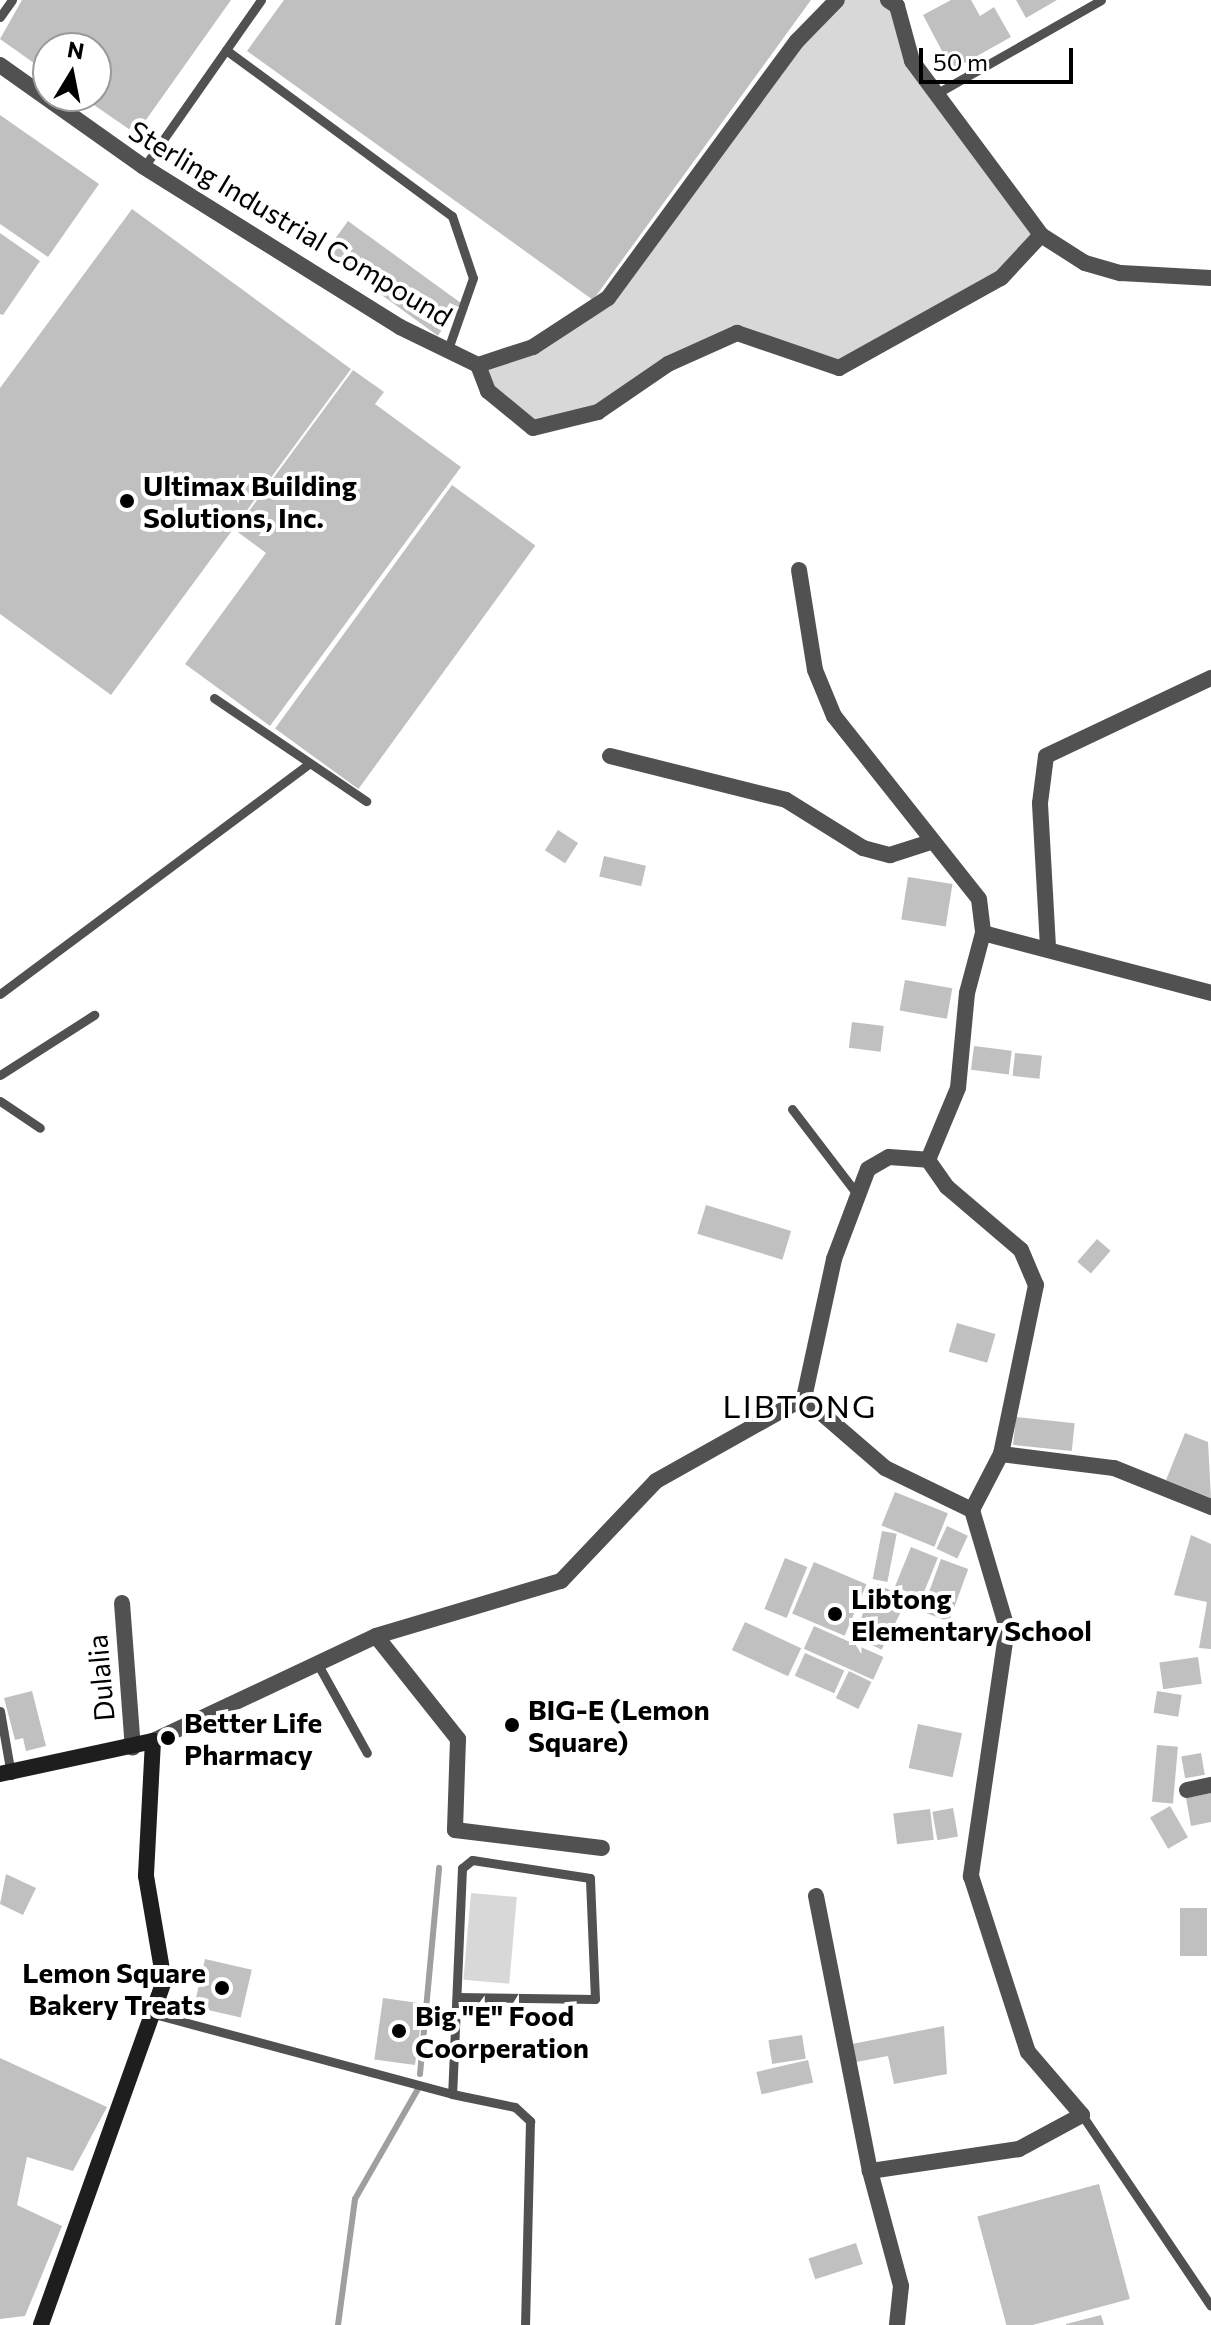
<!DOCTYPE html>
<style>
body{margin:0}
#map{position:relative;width:1211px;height:2325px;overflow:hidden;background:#fff;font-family:Commissioner,sans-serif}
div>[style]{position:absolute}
.green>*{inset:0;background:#d8d8d8;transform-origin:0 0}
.stream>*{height:6px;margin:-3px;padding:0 3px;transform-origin:3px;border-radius:3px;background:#9f9f9f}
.building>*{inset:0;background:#c0c0c0;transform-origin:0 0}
.service>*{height:9px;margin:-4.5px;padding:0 4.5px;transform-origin:4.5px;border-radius:4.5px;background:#515151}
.minor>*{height:16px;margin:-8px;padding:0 8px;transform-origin:8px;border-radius:8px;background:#515151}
.secondary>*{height:16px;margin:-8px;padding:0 8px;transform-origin:8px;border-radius:8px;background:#1e1e1e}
.dots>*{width:22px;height:22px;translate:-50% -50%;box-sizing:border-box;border:4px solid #fff;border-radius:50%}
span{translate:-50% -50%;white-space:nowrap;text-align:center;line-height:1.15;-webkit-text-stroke:8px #fff;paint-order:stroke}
.street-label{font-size:28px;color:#000}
.poi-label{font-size:28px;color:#000;font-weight:700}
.left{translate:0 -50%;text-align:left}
.right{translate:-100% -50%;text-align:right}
.quarter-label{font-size:32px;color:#000;letter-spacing:2px}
.north{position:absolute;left:32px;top:32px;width:80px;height:80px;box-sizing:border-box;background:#fff;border:2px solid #999;border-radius:50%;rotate:10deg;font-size:22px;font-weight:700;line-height:32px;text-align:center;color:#000}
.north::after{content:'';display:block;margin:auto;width:28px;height:36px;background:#000;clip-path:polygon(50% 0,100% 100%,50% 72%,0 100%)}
.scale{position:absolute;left:919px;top:48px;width:154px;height:36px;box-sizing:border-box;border:4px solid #000;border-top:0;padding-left:10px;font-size:24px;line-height:28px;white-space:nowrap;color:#000;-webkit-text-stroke:6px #fff;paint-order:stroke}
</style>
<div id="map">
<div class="green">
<div style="clip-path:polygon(837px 0,888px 0,912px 61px,1041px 235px,1001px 278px,839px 368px,737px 333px,598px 412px,520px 422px,478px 365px,580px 322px)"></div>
<div style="left:471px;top:1893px;width:46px;height:87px;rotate:5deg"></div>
</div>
<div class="stream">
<div style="left:420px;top:2074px;width:207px;rotate:-84.7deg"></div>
<div style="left:338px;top:2325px;width:127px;rotate:-82.3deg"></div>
<div style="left:355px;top:2199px;width:127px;rotate:-60.2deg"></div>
</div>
<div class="building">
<div style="clip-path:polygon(22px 0,231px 0,136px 134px,81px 96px,96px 96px,96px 48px,48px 48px,48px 73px,0 39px)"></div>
<div style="clip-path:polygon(284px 0,811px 0,593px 300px,247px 51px)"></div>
<div style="clip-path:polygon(951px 0,971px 0,980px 16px,994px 7px,1011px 37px,952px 70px,923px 15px)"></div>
<div style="clip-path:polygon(1016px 0,1057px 0,1026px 18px)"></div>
<div style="clip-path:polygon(0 115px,99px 184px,48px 257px,0 224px)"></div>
<div style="clip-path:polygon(132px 209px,351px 369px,111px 695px,0 614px,0 388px)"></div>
<div style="left:348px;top:221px;width:140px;height:40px;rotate:36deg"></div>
<div style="clip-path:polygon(0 233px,40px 261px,3px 315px,0 314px)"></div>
<div style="clip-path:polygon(353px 370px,384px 392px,375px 404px,461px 467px,270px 726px,185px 664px,266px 553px,235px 530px)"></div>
<div style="left:452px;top:485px;width:103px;height:301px;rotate:36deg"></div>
<div style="left:558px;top:830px;width:24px;height:24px;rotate:33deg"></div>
<div style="left:604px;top:856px;width:43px;height:21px;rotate:13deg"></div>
<div style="left:908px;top:877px;width:45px;height:43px;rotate:9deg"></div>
<div style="left:905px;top:980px;width:48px;height:31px;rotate:10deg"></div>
<div style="left:852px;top:1022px;width:32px;height:26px;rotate:7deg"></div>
<div style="left:974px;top:1046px;width:38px;height:24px;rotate:7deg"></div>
<div style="left:1015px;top:1053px;width:27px;height:23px;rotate:6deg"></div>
<div style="left:706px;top:1205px;width:89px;height:30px;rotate:17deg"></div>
<div style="left:1097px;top:1239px;width:18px;height:30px;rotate:41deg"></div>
<div style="left:957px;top:1323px;width:40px;height:30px;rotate:16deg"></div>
<div style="left:1016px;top:1417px;width:59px;height:28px;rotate:6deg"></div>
<div style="clip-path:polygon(1185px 1433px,1208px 1442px,1211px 1498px,1166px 1480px)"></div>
<div style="left:895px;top:1492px;width:57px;height:36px;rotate:22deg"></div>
<div style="left:947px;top:1526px;width:23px;height:25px;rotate:25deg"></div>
<div style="left:882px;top:1531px;width:15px;height:49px;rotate:11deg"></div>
<div style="clip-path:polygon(1191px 1535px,1211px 1544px,1211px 1649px,1199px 1648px,1207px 1602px,1174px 1595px)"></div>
<div style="left:911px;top:1547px;width:29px;height:43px;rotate:22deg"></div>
<div style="left:785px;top:1558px;width:24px;height:55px;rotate:22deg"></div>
<div style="left:941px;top:1559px;width:29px;height:56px;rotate:20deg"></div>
<div style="left:814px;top:1562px;width:57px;height:56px;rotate:23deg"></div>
<div style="left:878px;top:1584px;width:33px;height:57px;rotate:27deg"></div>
<div style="left:745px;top:1622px;width:62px;height:31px;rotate:25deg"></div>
<div style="left:814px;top:1626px;width:76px;height:25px;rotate:24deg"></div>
<div style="left:805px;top:1653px;width:43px;height:25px;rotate:24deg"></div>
<div style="left:1198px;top:1657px;width:27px;height:39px;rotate:82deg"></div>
<div style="left:849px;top:1671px;width:25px;height:30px;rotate:26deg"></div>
<div style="clip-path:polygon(32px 1691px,46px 1746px,26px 1751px,23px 1738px,15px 1740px,4px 1698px)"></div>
<div style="left:1157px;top:1691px;width:25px;height:22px;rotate:9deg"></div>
<div style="left:918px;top:1724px;width:45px;height:45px;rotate:12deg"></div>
<div style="left:1157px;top:1745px;width:21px;height:57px;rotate:5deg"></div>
<div style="left:1201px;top:1753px;width:22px;height:20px;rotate:80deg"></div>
<div style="clip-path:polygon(1211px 1793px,1211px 1822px,1191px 1826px,1186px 1798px)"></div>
<div style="left:1170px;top:1806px;width:36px;height:23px;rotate:60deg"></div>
<div style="left:953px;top:1808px;width:29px;height:21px;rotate:80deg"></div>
<div style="left:930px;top:1809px;width:31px;height:37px;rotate:83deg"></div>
<div style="clip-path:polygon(6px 1874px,36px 1888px,23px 1915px,0 1904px)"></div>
<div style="left:1180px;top:1908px;width:27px;height:48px"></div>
<div style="left:205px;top:1959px;width:48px;height:49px;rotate:13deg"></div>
<div style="left:383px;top:1998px;width:41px;height:62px;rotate:8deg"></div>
<div style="clip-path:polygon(944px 2026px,947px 2074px,894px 2084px,888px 2056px,856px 2062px,852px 2044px)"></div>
<div style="left:802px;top:2035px;width:24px;height:34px;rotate:81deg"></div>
<div style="clip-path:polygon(0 2058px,107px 2107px,73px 2171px,27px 2157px,17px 2205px,62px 2226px,25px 2316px,0 2319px)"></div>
<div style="left:808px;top:2060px;width:23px;height:53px;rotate:77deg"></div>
<div style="left:1099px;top:2184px;width:119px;height:126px;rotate:75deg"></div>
<div style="left:856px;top:2243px;width:22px;height:50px;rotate:72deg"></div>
<div style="clip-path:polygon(1101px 2315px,1104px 2325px,1066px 2325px,1066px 2324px)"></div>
</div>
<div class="service">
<div style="left:0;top:17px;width:21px;rotate:-55deg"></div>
<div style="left:226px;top:50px;width:280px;rotate:36.3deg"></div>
<div style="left:452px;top:216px;width:65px;rotate:71.3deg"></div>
<div style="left:473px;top:278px;width:75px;rotate:109.4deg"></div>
<div style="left:934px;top:95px;width:192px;rotate:-29.6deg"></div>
<div style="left:144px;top:167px;width:204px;rotate:-55deg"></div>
<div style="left:214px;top:698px;width:184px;rotate:34.1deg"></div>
<div style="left:0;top:994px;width:383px;rotate:-36.7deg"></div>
<div style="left:0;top:1075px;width:112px;rotate:-32.6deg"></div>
<div style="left:0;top:1101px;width:48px;rotate:34deg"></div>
<div style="left:792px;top:1109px;width:107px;rotate:52.6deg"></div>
<div style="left:316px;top:1661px;width:105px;rotate:61deg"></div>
<div style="left:0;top:1711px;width:65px;rotate:80.2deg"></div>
<div style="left:457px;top:1997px;width:138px;rotate:0.8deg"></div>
<div style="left:595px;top:1999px;width:121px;rotate:-92.4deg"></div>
<div style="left:590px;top:1878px;width:119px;rotate:-171.3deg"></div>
<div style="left:472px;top:1860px;width:13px;rotate:141deg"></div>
<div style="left:462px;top:1868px;width:226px;rotate:92.5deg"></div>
<div style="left:452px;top:2094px;width:64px;rotate:11.7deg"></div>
<div style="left:515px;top:2107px;width:21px;rotate:43deg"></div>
<div style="left:530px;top:2121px;width:204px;rotate:91.4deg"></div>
<div style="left:154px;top:2014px;width:309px;rotate:15deg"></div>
<div style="left:1082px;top:2115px;width:230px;rotate:56deg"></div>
</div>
<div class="minor">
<div style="left:888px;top:0;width:11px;rotate:34deg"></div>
<div style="left:897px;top:6px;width:57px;rotate:74.7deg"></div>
<div style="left:912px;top:61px;width:217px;rotate:53.4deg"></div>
<div style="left:1041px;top:235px;width:52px;rotate:32.5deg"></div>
<div style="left:1085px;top:263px;width:37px;rotate:16deg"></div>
<div style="left:1121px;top:273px;width:90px;rotate:3.2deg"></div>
<div style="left:0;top:65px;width:176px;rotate:35.3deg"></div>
<div style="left:144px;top:167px;width:302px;rotate:32deg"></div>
<div style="left:400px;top:327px;width:87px;rotate:26deg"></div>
<div style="left:478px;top:365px;width:28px;rotate:69deg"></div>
<div style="left:488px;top:391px;width:58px;rotate:39.4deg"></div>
<div style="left:533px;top:428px;width:67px;rotate:-13.8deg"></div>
<div style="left:598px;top:412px;width:85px;rotate:-34.4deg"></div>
<div style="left:668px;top:364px;width:76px;rotate:-24.2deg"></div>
<div style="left:737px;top:333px;width:108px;rotate:18.9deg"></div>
<div style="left:839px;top:368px;width:185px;rotate:-29.1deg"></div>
<div style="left:1001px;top:278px;width:59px;rotate:-47.1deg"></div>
<div style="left:478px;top:365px;width:58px;rotate:-18.1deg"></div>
<div style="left:533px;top:347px;width:90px;rotate:-33.2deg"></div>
<div style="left:608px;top:298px;width:319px;rotate:-53.7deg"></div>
<div style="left:797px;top:41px;width:57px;rotate:-45.7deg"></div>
<div style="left:799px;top:570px;width:101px;rotate:80.9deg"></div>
<div style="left:815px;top:670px;width:50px;rotate:67.6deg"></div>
<div style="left:834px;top:716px;width:233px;rotate:51.6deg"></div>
<div style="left:979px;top:899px;width:34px;rotate:83deg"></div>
<div style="left:983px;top:933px;width:62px;rotate:104.9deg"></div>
<div style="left:967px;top:993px;width:95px;rotate:95.4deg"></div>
<div style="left:958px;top:1088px;width:78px;rotate:112.6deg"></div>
<div style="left:610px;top:756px;width:181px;rotate:14deg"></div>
<div style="left:786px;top:800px;width:91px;rotate:31.9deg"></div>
<div style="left:863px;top:848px;width:28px;rotate:15deg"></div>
<div style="left:890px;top:855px;width:43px;rotate:-17.6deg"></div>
<div style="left:983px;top:933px;width:236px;rotate:14.7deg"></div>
<div style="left:1048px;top:947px;width:144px;rotate:-93.2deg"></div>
<div style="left:1040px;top:803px;width:47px;rotate:-82.7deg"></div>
<div style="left:1046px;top:756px;width:183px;rotate:-25.3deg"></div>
<div style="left:804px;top:1398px;width:142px;rotate:-77.8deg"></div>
<div style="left:834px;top:1259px;width:96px;rotate:-69.3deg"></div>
<div style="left:868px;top:1169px;width:24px;rotate:-30deg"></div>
<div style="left:889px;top:1157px;width:39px;rotate:4deg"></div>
<div style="left:928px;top:1160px;width:33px;rotate:55deg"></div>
<div style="left:947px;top:1187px;width:97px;rotate:40.4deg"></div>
<div style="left:1021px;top:1250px;width:38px;rotate:67deg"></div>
<div style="left:1036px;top:1285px;width:173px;rotate:101.7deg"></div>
<div style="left:1001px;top:1454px;width:63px;rotate:117.4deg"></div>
<div style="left:972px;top:1510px;width:123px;rotate:73.5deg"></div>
<div style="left:1007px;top:1628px;width:251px;rotate:98.3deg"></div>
<div style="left:971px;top:1876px;width:185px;rotate:72.1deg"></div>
<div style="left:1028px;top:2052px;width:83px;rotate:49.4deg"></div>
<div style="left:1082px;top:2115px;width:72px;rotate:151.6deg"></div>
<div style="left:1019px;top:2149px;width:151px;rotate:171.6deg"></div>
<div style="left:804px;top:1398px;width:107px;rotate:40.8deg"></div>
<div style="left:885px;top:1468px;width:97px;rotate:25.8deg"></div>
<div style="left:1001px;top:1454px;width:114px;rotate:7.1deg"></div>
<div style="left:1114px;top:1468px;width:105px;rotate:21.9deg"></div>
<div style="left:122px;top:1603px;width:145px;rotate:85.7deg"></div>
<div style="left:376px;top:1636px;width:132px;rotate:51.5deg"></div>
<div style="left:458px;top:1739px;width:91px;rotate:91.9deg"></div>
<div style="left:455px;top:1830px;width:148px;rotate:7deg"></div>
<div style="left:153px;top:1741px;width:246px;rotate:-25.2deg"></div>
<div style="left:376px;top:1636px;width:193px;rotate:-16.6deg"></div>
<div style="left:561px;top:1581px;width:138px;rotate:-46.5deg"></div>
<div style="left:656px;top:1481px;width:170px;rotate:-29.3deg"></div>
<div style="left:1187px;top:1790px;width:25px;rotate:-12deg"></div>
<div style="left:816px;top:1896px;width:280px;rotate:78.9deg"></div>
<div style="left:870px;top:2171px;width:119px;rotate:74.9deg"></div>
<div style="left:901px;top:2286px;width:39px;rotate:96deg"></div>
</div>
<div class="secondary">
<div style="left:0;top:1774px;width:157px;rotate:-12.2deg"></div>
<div style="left:153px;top:1741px;width:135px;rotate:93deg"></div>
<div style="left:146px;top:1876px;width:107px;rotate:80.3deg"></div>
<div style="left:164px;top:1981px;width:365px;rotate:109.7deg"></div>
</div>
<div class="dots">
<div style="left:127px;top:501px;background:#000"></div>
<div style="left:835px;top:1614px;background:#000"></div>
<div style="left:512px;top:1725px;background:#000"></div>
<div style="left:168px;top:1738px;background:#000"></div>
<div style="left:222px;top:1988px;background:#000"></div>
<div style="left:399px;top:2031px;background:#000"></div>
</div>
<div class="street-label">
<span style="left:291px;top:223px;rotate:31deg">Sterling Industrial Compound</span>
<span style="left:100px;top:1678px;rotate:-95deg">Dulalia</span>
</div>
<div class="poi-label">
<span class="left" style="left:143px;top:501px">Ultimax Building<br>Solutions, Inc.</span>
<span class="left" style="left:851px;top:1614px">Libtong<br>Elementary School</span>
<span class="left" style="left:528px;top:1725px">BIG-E (Lemon<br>Square)</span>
<span class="left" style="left:184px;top:1738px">Better Life<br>Pharmacy</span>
<span class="right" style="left:206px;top:1988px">Lemon Square<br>Bakery Treats</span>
<span class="left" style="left:415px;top:2031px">Big "E" Food<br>Coorperation</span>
</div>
<div class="quarter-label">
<span style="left:800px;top:1405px">LIBTONG</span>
</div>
<div class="north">N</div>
<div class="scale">50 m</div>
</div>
